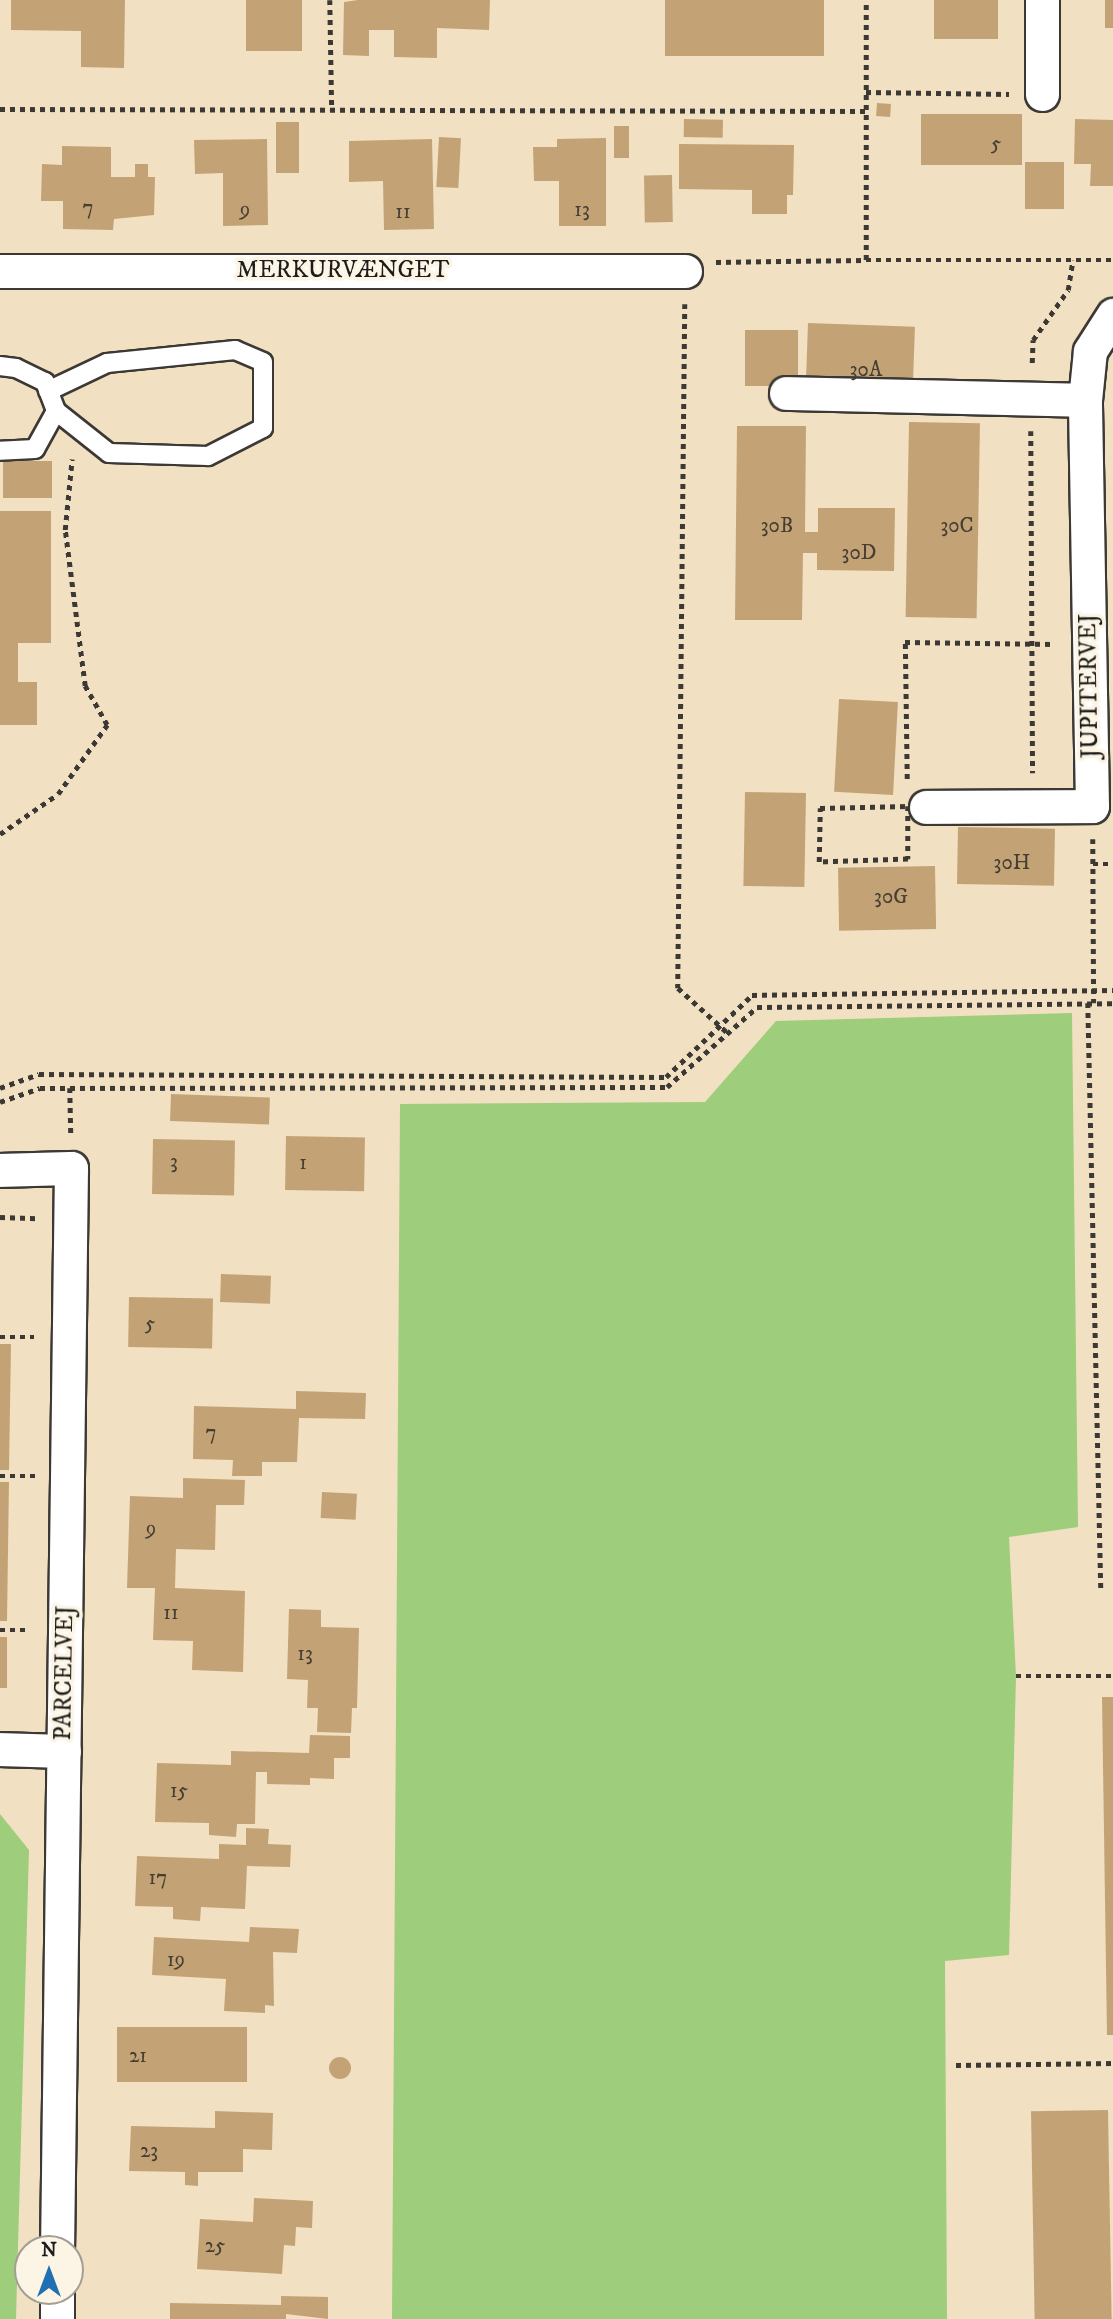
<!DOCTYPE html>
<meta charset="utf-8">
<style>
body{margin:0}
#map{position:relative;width:1113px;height:2319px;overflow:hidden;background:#f1e0c1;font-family:"IM FELL DW Pica",serif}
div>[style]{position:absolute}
.green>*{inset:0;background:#9ecd7c}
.building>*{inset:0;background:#c3a376;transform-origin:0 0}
.round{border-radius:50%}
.path>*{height:4.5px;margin-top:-2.25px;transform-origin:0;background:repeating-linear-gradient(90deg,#3c3935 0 5px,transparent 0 10px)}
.roads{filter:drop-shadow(2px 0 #3c3935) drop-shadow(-2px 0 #3c3935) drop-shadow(0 2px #3c3935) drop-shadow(0 -2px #3c3935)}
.lane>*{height:18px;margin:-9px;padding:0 9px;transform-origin:9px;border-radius:9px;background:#fff}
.street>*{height:33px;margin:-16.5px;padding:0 16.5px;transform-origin:16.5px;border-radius:16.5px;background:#fff}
span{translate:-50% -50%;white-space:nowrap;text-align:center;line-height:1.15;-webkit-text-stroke:7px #fcf5e5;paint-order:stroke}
.number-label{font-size:21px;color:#463e32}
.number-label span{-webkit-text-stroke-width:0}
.street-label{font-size:24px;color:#1c1c1c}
.north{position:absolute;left:14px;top:2235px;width:70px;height:70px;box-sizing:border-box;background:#fcf5e5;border:2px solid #a29e95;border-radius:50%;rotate:0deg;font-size:19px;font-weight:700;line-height:28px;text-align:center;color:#1c1c1c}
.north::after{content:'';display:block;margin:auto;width:24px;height:32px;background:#1f6fb2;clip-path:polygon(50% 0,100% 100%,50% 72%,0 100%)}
</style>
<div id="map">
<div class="green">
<div style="clip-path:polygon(1072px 1013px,1078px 1527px,1009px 1537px,1016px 1676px,1009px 1955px,945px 1961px,947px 2319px,392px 2319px,400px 1104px,705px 1102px,776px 1021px)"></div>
<div style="clip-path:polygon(0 1814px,29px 1850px,16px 2319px,0 2319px)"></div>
</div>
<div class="building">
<div style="clip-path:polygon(11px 0,125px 0,124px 68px,81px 67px,81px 31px,11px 30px)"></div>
<div style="left:246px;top:0;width:56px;height:51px"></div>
<div style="clip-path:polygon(358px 0,490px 0,489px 30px,437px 28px,437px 58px,394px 57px,394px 30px,369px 30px,369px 56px,343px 55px,344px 2px)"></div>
<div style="left:665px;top:0;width:159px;height:56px"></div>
<div style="left:934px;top:0;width:64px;height:39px"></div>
<div style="left:1105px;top:0;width:8px;height:28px"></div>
<div style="left:877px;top:103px;width:14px;height:13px;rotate:4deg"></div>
<div style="left:1022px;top:114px;width:51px;height:101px;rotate:90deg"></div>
<div style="left:684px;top:119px;width:39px;height:18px;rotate:1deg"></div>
<div style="clip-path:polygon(1075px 119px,1113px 120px,1113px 186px,1090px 186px,1091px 164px,1074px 164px)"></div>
<div style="left:276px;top:122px;width:23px;height:51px"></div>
<div style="left:614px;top:126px;width:15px;height:32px"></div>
<div style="left:439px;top:137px;width:22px;height:50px;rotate:3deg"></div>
<div style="clip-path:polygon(606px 138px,606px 226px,559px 226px,559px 181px,534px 181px,533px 147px,557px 147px,557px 139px)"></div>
<div style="clip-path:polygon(267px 139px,268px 225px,223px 226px,223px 173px,195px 174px,194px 140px)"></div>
<div style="clip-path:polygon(432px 139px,434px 229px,384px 230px,383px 181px,349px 182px,349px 141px)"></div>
<div style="clip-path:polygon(679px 144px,794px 145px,793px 195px,787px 195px,787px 214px,752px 214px,752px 190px,679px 189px)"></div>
<div style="clip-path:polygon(62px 146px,111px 147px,111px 177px,135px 177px,135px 164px,148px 164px,148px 177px,155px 177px,154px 215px,114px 219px,113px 230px,63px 229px,63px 201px,41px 201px,42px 164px,62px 165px)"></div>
<div style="left:1064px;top:162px;width:47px;height:39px;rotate:90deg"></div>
<div style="left:672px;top:175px;width:47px;height:28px;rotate:89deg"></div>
<div style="left:808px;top:323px;width:107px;height:60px;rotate:2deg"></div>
<div style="left:745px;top:330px;width:53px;height:56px"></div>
<div style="left:909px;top:422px;width:71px;height:195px;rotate:1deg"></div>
<div style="clip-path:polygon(737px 426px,806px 426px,805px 532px,818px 532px,818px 508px,895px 508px,894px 571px,817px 570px,817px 553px,803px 553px,802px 620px,735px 620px)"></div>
<div style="left:3px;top:461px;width:49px;height:37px"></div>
<div style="clip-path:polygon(0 511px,51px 511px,51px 643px,18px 643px,18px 682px,37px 682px,37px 725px,0 725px)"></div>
<div style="left:839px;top:699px;width:59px;height:93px;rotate:3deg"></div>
<div style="left:745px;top:792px;width:61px;height:94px;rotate:1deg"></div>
<div style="left:958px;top:827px;width:97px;height:57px;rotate:1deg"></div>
<div style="left:935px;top:866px;width:63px;height:97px;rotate:89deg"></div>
<div style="left:171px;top:1094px;width:99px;height:27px;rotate:2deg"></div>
<div style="left:286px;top:1136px;width:79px;height:54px;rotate:1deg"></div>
<div style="left:153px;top:1139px;width:82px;height:55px;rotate:1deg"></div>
<div style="left:221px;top:1274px;width:50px;height:28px;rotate:2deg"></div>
<div style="left:129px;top:1297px;width:84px;height:50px;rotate:1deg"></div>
<div style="clip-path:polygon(0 1344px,11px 1344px,9px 1470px,0 1470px)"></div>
<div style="clip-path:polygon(296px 1391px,366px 1393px,365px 1419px,299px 1418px,297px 1462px,262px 1462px,262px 1476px,232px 1476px,233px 1460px,193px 1459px,194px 1406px,296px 1409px)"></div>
<div style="clip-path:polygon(183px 1478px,245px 1480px,244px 1505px,216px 1505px,215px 1550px,176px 1549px,175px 1588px,245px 1591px,243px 1672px,192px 1670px,193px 1641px,153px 1640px,155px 1588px,127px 1588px,130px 1496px,183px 1498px)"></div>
<div style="clip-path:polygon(0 1482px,9px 1482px,7px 1621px,0 1621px)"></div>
<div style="left:322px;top:1492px;width:35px;height:26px;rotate:3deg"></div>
<div style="clip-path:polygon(289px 1609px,321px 1610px,321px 1627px,359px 1628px,357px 1708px,352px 1708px,351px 1733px,317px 1732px,318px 1708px,307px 1708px,308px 1680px,287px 1679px)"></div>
<div style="left:0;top:1637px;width:7px;height:51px"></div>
<div style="clip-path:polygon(1102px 1697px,1113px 1697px,1113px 2035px,1107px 2035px)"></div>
<div style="clip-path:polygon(310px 1735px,350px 1736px,350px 1758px,334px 1758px,334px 1779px,310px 1778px,310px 1785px,267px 1784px,267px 1772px,256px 1772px,255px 1824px,237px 1824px,236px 1837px,209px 1835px,209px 1823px,155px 1822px,157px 1763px,231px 1765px,231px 1751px,309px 1753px)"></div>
<div style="clip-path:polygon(246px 1828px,269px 1829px,268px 1844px,291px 1845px,290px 1867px,247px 1866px,245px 1909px,201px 1907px,200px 1921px,173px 1919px,173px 1907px,135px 1906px,137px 1856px,219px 1859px,219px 1844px,246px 1845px)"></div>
<div style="clip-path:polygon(250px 1927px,299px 1929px,297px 1953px,273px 1952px,274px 2006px,265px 2005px,265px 2013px,224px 2011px,226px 1979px,152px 1975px,154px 1937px,249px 1942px)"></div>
<div style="left:117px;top:2027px;width:130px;height:55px"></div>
<div class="round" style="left:329px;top:2057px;width:22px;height:22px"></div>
<div style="left:1108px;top:2110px;width:209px;height:77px;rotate:89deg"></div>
<div style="clip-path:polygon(215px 2111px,273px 2113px,272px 2150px,243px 2149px,243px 2172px,198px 2172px,198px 2186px,185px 2185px,185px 2172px,129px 2171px,131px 2126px,215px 2128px)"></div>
<div style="clip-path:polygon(254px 2198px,313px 2201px,312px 2228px,296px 2227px,295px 2246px,284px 2245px,282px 2274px,197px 2269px,200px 2219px,253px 2222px)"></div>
<div style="clip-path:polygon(281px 2296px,328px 2297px,328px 2319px,286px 2314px,286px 2319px,170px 2319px,170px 2303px,281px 2305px)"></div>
</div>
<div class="path">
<div style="left:330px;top:0;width:110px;rotate:89deg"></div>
<div style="left:866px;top:92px;width:143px;rotate:0.8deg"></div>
<div style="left:0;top:109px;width:866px;rotate:0.13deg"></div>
<div style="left:866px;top:260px;width:247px"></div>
<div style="left:716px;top:262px;width:150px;rotate:-0.8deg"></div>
<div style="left:866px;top:260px;width:260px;rotate:-90deg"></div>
<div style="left:685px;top:304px;width:684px;rotate:90.59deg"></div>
<div style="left:678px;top:988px;width:67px;rotate:42deg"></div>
<div style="left:1032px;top:363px;width:23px;rotate:-88deg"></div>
<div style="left:1033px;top:340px;width:61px;rotate:-55deg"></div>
<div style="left:1068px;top:290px;width:30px;rotate:-81deg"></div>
<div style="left:1031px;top:431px;width:342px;rotate:89.7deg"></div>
<div style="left:907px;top:779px;width:137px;rotate:-90.8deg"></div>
<div style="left:905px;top:642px;width:148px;rotate:0.8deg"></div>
<div style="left:908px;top:806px;width:53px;rotate:90deg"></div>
<div style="left:908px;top:859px;width:89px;rotate:178.1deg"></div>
<div style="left:819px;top:862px;width:54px;rotate:-88.9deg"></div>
<div style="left:820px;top:808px;width:88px;rotate:-1.3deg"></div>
<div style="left:0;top:834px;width:70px;rotate:-34.6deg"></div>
<div style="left:58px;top:794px;width:85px;rotate:-54.6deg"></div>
<div style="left:107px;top:725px;width:45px;rotate:-119.4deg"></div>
<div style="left:85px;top:686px;width:157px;rotate:-97.3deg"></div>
<div style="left:65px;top:530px;width:71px;rotate:-84.4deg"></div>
<div style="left:1093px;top:839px;width:164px;rotate:89.7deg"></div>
<div style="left:1093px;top:864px;width:20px"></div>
<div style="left:1088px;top:1003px;width:588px;rotate:88.73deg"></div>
<div style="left:0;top:1088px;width:41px;rotate:-19.7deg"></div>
<div style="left:39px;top:1074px;width:627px;rotate:0.27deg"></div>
<div style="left:666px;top:1077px;width:119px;rotate:-43.6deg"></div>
<div style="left:752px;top:995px;width:361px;rotate:-0.8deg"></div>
<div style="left:70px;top:1088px;width:47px;rotate:88.8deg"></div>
<div style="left:0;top:1102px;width:42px;rotate:-19.3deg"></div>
<div style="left:40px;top:1088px;width:627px;rotate:-0.09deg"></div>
<div style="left:667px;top:1087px;width:120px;rotate:-41.6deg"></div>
<div style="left:757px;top:1007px;width:356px;rotate:-0.6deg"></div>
<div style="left:0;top:1217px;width:38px;rotate:2deg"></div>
<div style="left:0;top:1337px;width:34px"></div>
<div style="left:0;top:1476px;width:35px"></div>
<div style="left:0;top:1630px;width:29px"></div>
<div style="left:1016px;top:1676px;width:97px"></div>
<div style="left:956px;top:2065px;width:157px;rotate:-0.7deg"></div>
</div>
<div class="roads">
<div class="lane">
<div style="left:0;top:366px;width:16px;rotate:7deg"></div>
<div style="left:16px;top:368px;width:32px;rotate:26deg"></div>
<div style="left:45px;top:382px;width:31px;rotate:69deg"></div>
<div style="left:56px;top:411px;width:43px;rotate:118.9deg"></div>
<div style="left:35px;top:449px;width:35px;rotate:177deg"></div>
<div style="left:48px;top:391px;width:65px;rotate:-25.4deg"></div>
<div style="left:107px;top:363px;width:129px;rotate:-5.8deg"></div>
<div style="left:235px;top:350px;width:30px;rotate:23deg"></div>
<div style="left:263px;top:362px;width:66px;rotate:90deg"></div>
<div style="left:263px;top:428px;width:62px;rotate:153deg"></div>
<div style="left:208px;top:456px;width:99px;rotate:-178.3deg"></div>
<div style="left:109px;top:453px;width:68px;rotate:-141.6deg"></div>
</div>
<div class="street">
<div style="left:1042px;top:94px;width:94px;rotate:-90deg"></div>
<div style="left:0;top:271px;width:685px"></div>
<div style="left:786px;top:393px;width:299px;rotate:1.3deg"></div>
<div style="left:926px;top:807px;width:166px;rotate:-0.3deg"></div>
<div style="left:1092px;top:806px;width:406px;rotate:-91deg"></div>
<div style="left:1085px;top:400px;width:49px;rotate:-84.2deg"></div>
<div style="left:1090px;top:351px;width:43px;rotate:-57.4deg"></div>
<div style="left:0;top:1170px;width:71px;rotate:-1.6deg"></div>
<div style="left:71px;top:1168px;width:1081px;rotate:90.74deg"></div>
<div style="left:0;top:1749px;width:64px;rotate:1.8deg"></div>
<div style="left:57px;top:2319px;width:28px;rotate:-90deg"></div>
</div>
</div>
<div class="number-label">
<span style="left:996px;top:144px">5</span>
<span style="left:88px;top:208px">7</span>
<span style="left:245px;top:210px">9</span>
<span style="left:582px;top:210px">13</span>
<span style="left:403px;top:212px">11</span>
<span style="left:866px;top:370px">30A</span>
<span style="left:777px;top:526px">30B</span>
<span style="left:957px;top:526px">30C</span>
<span style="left:859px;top:553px">30D</span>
<span style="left:1012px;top:863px">30H</span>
<span style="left:891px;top:897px">30G</span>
<span style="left:174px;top:1162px">3</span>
<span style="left:303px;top:1163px">1</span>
<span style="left:150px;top:1324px">5</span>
<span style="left:211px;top:1433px">7</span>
<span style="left:151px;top:1529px">9</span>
<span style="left:171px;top:1613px">11</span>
<span style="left:305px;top:1654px">13</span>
<span style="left:179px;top:1791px">15</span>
<span style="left:158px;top:1878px">17</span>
<span style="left:176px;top:1960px">19</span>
<span style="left:138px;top:2056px">21</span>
<span style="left:149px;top:2151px">23</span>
<span style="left:215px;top:2246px">25</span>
</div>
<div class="street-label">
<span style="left:343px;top:271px">MERKURVÆNGET</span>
<span style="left:1090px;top:686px;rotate:-91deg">JUPITERVEJ</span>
<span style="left:65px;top:1673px;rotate:-89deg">PARCELVEJ</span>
</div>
<div class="north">N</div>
</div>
